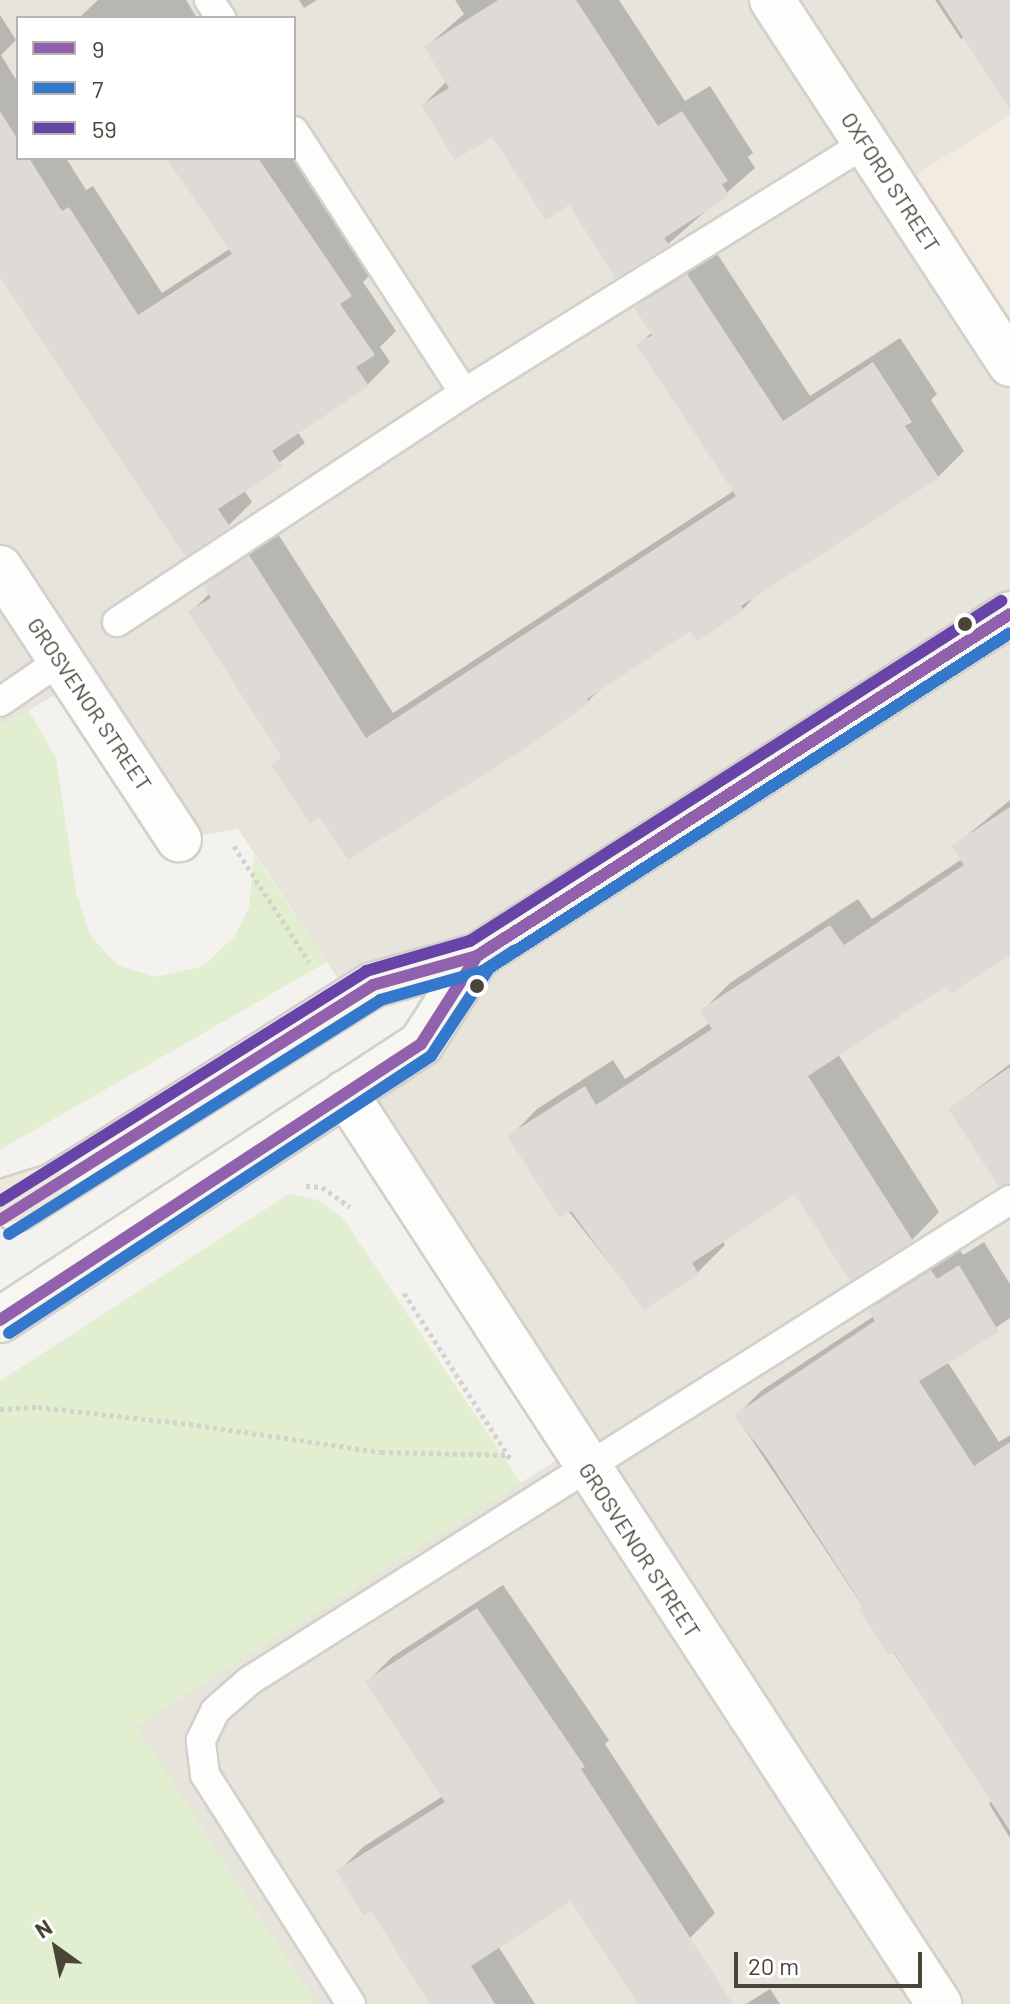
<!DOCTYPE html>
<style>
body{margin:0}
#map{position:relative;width:1010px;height:2004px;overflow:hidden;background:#f4f2ee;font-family:Barlow,sans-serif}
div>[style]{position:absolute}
.residential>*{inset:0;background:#e7e4dc}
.commercial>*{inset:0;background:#f3ebdf}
.green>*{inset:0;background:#e1eecf}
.shadow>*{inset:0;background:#0003}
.building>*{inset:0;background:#dedbd6}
.path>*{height:5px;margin-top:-2.5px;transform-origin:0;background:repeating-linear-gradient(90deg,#d3d2cc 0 4px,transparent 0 8px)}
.roads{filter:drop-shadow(2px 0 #d2d0cb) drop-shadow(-2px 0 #d2d0cb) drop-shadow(0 2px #d2d0cb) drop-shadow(0 -2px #d2d0cb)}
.lane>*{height:28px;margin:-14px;padding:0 14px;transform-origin:14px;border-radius:14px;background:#fdfdfc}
.street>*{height:44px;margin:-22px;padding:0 22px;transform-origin:22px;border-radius:22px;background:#fdfdfc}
.secondary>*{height:44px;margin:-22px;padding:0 22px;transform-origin:22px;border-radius:22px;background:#f7f6f1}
.highway>*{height:44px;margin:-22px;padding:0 22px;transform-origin:22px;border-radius:22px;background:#ede8db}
.bus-1>*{height:12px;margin:-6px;padding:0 6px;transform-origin:6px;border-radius:6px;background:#9161ad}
.bus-2>*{height:12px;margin:-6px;padding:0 6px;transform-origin:6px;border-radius:6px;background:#3478cb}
.bus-3>*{height:12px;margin:-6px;padding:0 6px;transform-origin:6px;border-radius:6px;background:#6843a8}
.dots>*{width:22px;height:22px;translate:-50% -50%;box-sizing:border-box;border:4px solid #fff;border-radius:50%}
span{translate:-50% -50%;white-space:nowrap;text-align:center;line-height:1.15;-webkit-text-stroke:8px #fff;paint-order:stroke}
.street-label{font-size:22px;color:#4b4439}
.legend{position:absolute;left:16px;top:16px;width:280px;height:144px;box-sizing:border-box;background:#fff;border:2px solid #b7b4b0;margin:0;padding:10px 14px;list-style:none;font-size:24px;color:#4b4439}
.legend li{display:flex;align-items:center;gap:16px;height:40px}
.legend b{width:40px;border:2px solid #b7b4b0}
.north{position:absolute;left:16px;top:1908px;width:80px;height:80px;-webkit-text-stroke:6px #fff;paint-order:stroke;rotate:327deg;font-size:22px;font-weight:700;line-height:32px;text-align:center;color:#4b4439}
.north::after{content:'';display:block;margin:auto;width:28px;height:36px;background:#4b4439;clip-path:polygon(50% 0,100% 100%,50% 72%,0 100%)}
.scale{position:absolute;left:734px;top:1952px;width:188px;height:36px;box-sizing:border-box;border:4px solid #4b4439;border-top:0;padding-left:10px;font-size:24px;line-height:28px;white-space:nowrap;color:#4b4439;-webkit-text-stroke:6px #fff;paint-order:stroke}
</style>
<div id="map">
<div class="residential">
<div style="clip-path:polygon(evenodd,0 0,1010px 0,1010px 115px,895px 189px,1010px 365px,1010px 2004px,316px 2004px,135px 1726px,574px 1449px,345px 1093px,476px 957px,351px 998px,238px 829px,179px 839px,76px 682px,0 728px,0 0,18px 18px,294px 18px,294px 158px,18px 158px,18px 18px)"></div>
</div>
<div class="commercial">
<div style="clip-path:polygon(1010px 115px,1010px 364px,895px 189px)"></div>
</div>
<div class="green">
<div style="clip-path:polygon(28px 709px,56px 758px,76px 892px,90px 935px,117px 965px,156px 977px,203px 966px,235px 936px,249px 907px,254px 855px,327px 962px,0 1150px,0 728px)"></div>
<div style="clip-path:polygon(289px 1194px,318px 1200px,342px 1217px,521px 1483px,136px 1726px,316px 2004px,0 2004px,0 1381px)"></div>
</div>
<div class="shadow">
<div style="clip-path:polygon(98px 0,186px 0,197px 18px,79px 18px)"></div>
<div style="clip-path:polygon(299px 0,317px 0,304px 8px)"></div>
<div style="clip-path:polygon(455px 0,619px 0,685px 101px,710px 86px,753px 153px,748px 157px,755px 168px,668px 244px,570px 202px,493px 134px,423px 105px,447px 81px,426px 47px,464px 14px)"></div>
<div style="clip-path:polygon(935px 0,1010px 0,1010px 106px,965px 37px,961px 39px)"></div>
<div style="clip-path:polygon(0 15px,16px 40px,1px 55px,18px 83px,18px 158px,66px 158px,86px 190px,93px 186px,162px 293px,231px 248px,191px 158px,293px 158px,373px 272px,363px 282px,396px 331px,380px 347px,390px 362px,367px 385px,297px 431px,305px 443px,244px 490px,252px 502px,229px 525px,185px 554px,0 273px)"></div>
<div style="clip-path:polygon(714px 249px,810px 396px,900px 338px,937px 394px,931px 400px,964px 451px,938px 477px,760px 591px,743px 609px,690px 629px,606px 684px,588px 701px,320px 814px,274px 765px,283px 755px,191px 612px,210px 593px,206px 586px,232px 560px,276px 531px,393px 713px,735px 490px,639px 345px,652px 332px,637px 307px,663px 281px)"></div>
<div style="clip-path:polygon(1010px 800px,1010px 952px,947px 983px,838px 1054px,939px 1212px,912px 1240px,796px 1193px,722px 1240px,725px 1245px,698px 1272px,644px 1307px,510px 1137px,537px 1109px,613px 1060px,625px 1079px,710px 1023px,702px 1011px,730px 983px,858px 899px,872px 919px,962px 859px,954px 846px)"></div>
<div style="clip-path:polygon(1010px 1064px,1010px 1157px,950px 1109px)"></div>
<div style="clip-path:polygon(984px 1242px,1010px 1284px,1010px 1318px,947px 1361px,999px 1442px,1010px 1435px,1010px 1838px,989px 1804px,992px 1800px,736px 1416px,761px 1391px,874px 1316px,871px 1310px,896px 1285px,957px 1246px,963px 1255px)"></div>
<div style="clip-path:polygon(503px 1585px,609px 1740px,605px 1744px,715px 1913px,690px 1938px,572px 1898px,498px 1946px,535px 2004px,432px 2004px,372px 1908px,338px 1872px,363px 1847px,443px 1796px,367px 1682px,392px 1657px)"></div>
<div style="clip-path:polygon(770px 1989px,780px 2004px,746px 2004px)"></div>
</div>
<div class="building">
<div style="clip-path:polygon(498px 0,576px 0,658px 126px,682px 111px,728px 181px,722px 184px,729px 196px,664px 238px,669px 245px,616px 278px,569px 205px,546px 220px,492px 137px,455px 160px,421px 105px,449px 88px,424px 47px)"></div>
<div style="clip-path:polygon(939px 0,1010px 0,1010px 110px)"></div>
<div style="clip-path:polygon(0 111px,18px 140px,18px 158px,29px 158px,62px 211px,69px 207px,138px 315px,232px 254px,166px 158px,258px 158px,352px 296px,340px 304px,375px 355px,356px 367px,369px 386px,272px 451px,283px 467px,218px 509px,230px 527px,185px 557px,0 277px)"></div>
<div style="clip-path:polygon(687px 274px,783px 421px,873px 362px,912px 422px,905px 426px,939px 478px,741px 606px,744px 610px,697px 642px,690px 631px,587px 699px,589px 703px,523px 750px,348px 860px,320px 817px,310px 823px,271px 765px,282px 757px,188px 612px,211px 598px,203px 586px,249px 555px,366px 738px,736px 496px,636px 345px,652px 335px,634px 307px)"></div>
<div style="clip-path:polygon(1010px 807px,1010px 955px,951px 993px,946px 986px,808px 1076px,913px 1241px,850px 1281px,795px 1195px,692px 1263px,699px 1274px,644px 1310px,571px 1211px,560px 1218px,507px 1136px,585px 1086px,596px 1105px,712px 1029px,700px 1010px,830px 925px,844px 945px,964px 865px,951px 846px)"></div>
<div style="clip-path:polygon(1010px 1067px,1010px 1183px,999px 1187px,948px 1109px)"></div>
<div style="clip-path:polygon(959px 1265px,999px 1332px,919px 1381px,974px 1466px,1010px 1442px,1010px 1831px,894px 1652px,889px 1656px,859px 1609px,863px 1606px,767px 1458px,734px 1415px,875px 1321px,868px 1310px,931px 1270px,937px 1279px)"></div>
<div style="clip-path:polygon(477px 1608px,585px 1767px,581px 1769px,733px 2004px,638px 2004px,571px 1901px,471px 1966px,495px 2004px,430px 2004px,371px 1911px,364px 1916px,336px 1871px,445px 1802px,365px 1681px)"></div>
</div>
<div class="path">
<div style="left:234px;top:846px;width:138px;rotate:57.1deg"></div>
<div style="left:306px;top:1186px;width:16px;rotate:4deg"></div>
<div style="left:322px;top:1187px;width:34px;rotate:36deg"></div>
<div style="left:404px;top:1293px;width:198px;rotate:57.4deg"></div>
<div style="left:0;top:1409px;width:38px;rotate:-3deg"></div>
<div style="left:38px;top:1407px;width:152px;rotate:6.4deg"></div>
<div style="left:189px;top:1424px;width:194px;rotate:8.3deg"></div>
<div style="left:381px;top:1452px;width:126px;rotate:1.4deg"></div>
</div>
<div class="roads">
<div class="lane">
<div style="left:209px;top:0;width:22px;rotate:56deg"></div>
<div style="left:294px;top:131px;width:312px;rotate:57deg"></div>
<div style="left:117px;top:622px;width:416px;rotate:-33.4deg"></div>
<div style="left:464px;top:393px;width:473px;rotate:-31.9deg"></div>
<div style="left:0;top:702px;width:74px;rotate:-34.5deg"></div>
<div style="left:351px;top:2004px;width:272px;rotate:-122.5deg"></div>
<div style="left:205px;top:1775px;width:35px;rotate:-97deg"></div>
<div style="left:201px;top:1740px;width:32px;rotate:-64deg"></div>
<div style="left:215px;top:1711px;width:45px;rotate:-41.4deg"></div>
<div style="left:249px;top:1681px;width:900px;rotate:-32.3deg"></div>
</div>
<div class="street">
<div style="left:772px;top:0;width:435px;rotate:56.8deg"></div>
<div style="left:0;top:568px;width:325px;rotate:56.6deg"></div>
<div style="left:345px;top:1093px;width:1088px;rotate:56.89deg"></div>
</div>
<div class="secondary">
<div style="left:17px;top:1209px;width:421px;rotate:-32.2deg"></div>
<div style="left:373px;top:985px;width:108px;rotate:-15.6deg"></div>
<div style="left:477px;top:956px;width:633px;rotate:-32.69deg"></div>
<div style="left:0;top:1320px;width:503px;rotate:-33.25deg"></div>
<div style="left:421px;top:1044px;width:104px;rotate:-57.5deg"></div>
</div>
<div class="highway">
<div style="left:0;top:1203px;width:50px;rotate:-17.4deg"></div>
</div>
</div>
<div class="bus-1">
<div style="left:0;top:1220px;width:441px;rotate:-32.2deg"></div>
<div style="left:373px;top:985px;width:108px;rotate:-15.6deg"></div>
<div style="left:477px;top:956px;width:33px;rotate:-33deg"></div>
<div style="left:0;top:1320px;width:503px;rotate:-33.25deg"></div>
<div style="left:421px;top:1044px;width:104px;rotate:-57.5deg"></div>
<div style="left:477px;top:956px;width:633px;rotate:-32.69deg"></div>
</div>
<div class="bus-2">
<div style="left:9px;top:1234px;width:439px;rotate:-32.2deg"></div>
<div style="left:380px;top:1000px;width:107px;rotate:-15.7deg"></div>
<div style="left:483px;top:971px;width:37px;rotate:-33deg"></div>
<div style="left:9px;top:1333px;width:505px;rotate:-33.28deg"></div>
<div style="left:431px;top:1056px;width:105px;rotate:-56.6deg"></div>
<div style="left:489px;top:968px;width:619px;rotate:-32.74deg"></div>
</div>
<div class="bus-3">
<div style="left:0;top:1201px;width:432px;rotate:-32.1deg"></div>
<div style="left:366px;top:971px;width:108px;rotate:-16.1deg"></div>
<div style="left:470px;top:941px;width:631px;rotate:-32.63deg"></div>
</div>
<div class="dots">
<div style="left:965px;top:624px;background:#4b4439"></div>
<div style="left:477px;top:986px;background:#4b4439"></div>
</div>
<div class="street-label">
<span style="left:891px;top:182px;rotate:57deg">OXFORD STREET</span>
<span style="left:90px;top:704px;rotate:56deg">GROSVENOR STREET</span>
<span style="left:640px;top:1550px;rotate:57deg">GROSVENOR STREET</span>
</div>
<ul class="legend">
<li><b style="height:10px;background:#9161ad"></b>9</li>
<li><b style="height:10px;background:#3478cb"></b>7</li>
<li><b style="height:10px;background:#6843a8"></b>59</li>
</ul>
<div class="north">N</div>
<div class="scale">20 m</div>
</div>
